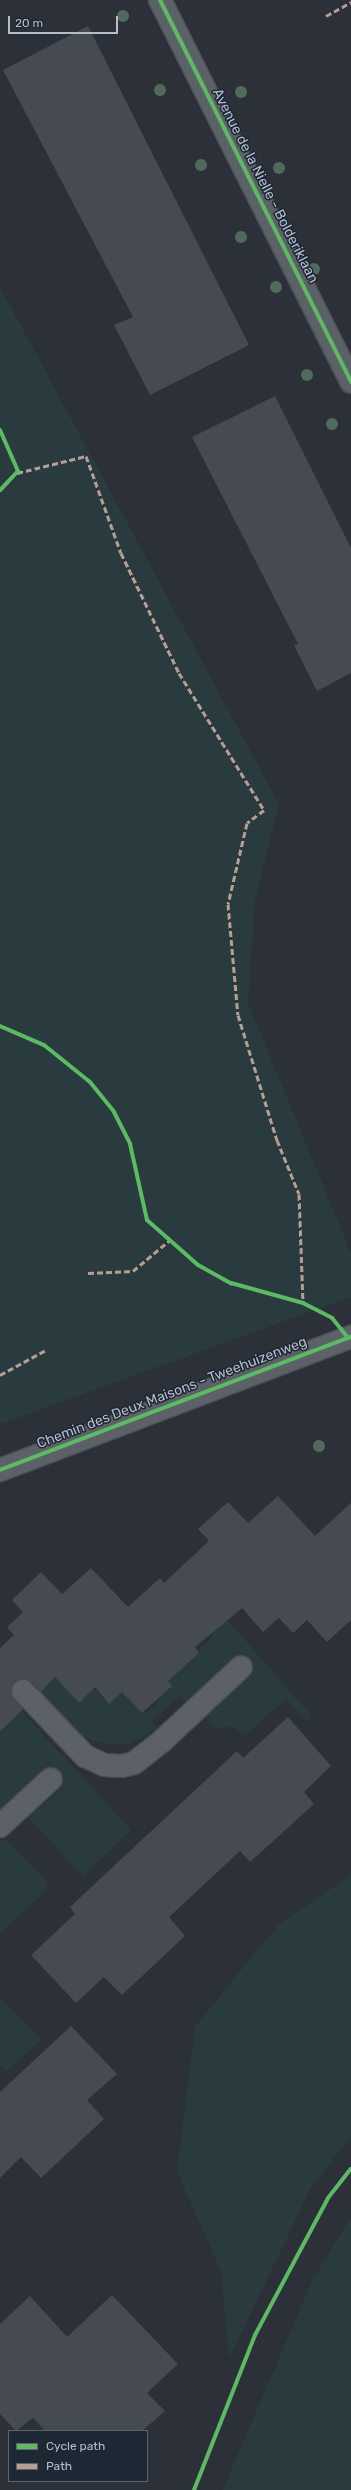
<!DOCTYPE html>
<style>
body{margin:0}
#map{position:relative;width:351px;height:2490px;overflow:hidden;background:#2c3139;font-family:Rubik,sans-serif}
div>[style]{position:absolute}
.green>*{inset:0;background:#293b3f}
.building>*{inset:0;background:#464a51}
.roads{filter:drop-shadow(1px 0 #4a4d54) drop-shadow(-1px 0 #4a4d54) drop-shadow(0 1px #4a4d54) drop-shadow(0 -1px #4a4d54)}
.service>*{height:22px;margin:-11px;padding:0 11px;transform-origin:11px;border-radius:11px;background:#5c6067}
.minor>*{height:22px;margin:-11px;padding:0 11px;transform-origin:11px;border-radius:11px;background:#5c6067}
.tertiary>*{height:22px;margin:-11px;padding:0 11px;transform-origin:11px;border-radius:11px;background:#5c6067}
.quiet>*{height:3px;margin-top:-1.5px;transform-origin:0;background:repeating-linear-gradient(90deg,#b99d93 0 6px,transparent 0 9px)}
.cycleway>*{height:4px;margin:-2px;padding:0 2px;transform-origin:2px;border-radius:2px;background:#5cba63}
.trees>*{width:12px;height:12px;margin:-6px;border-radius:50%;background:#506b5c}
span{translate:-50% -50%;white-space:nowrap;text-align:center;line-height:1.15;-webkit-text-stroke:3px #1e2734;paint-order:stroke}
.street-label{font-size:14px;color:#b6bdca}
.legend{position:absolute;left:8px;top:2430px;width:140px;height:52px;box-sizing:border-box;background:#1e2734;border:1px solid #5b6370;margin:0;padding:5px 7px;list-style:none;font-size:12px;color:#b6bdca}
.legend li{display:flex;align-items:center;gap:8px;height:20px}
.legend b{width:20px;border:1px solid #5b6370}
.scale{position:absolute;left:8px;top:16px;width:110px;height:18px;box-sizing:border-box;border:2px solid #b6bdca;border-top:0;padding-left:5px;font-size:12px;line-height:14px;white-space:nowrap;color:#b6bdca;-webkit-text-stroke:3px #1e2734;paint-order:stroke}
</style>
<div id="map">
<div class="green">
<div style="clip-path:polygon(0 287px,279px 804px,255px 901px,248px 1003px,351px 1253px,351px 1297px,0 1424px)"></div>
<div style="clip-path:polygon(227px 1620px,312px 1716px,306px 1722px,286px 1699px,245px 1735px,232px 1726px,215px 1728px,205px 1717px,250px 1675px,233px 1658px,186px 1702px,179px 1696px,152px 1721px,157px 1729px,130px 1744px,108px 1745px,85px 1738px,39px 1693px,55px 1677px,79px 1702px,94px 1688px,109px 1703px,122px 1692px,144px 1715px,160px 1700px,167px 1680px,213px 1636px,203px 1625px)"></div>
<div style="clip-path:polygon(1px 1689px,131px 1830px,83px 1876px,28px 1817px,60px 1789px,43px 1771px,0 1810px,0 1734px,9px 1725px,0 1715px)"></div>
<div style="clip-path:polygon(5px 1838px,48px 1882px,43px 1893px,3px 1931px,0 1931px,0 1843px)"></div>
<div style="clip-path:polygon(351px 1875px,351px 2136px,311px 2188px,229px 2358px,221px 2272px,177px 2171px,195px 2027px,278px 1925px)"></div>
<div style="clip-path:polygon(0 1997px,42px 2039px,7px 2071px,0 2065px)"></div>
<div style="clip-path:polygon(351px 2217px,351px 2490px,223px 2490px,312px 2281px)"></div>
</div>
<div class="building">
<div style="clip-path:polygon(88px 26px,249px 345px,150px 395px,114px 325px,133px 317px,3px 70px)"></div>
<div style="clip-path:polygon(275px 396px,351px 548px,351px 673px,317px 691px,294px 645px,298px 644px,192px 437px)"></div>
<div style="clip-path:polygon(278px 1496px,315px 1536px,351px 1503px,351px 1620px,327px 1642px,307px 1620px,293px 1633px,279px 1618px,263px 1632px,242px 1608px,195px 1647px,199px 1653px,168px 1681px,172px 1686px,142px 1713px,122px 1692px,109px 1704px,95px 1687px,79px 1703px,55px 1677px,41px 1692px,32px 1682px,20px 1679px,14px 1682px,11px 1694px,23px 1709px,0 1732px,0 1648px,14px 1635px,7px 1627px,23px 1612px,12px 1600px,41px 1572px,62px 1594px,91px 1568px,128px 1607px,160px 1578px,164px 1583px,209px 1541px,198px 1529px,228px 1502px,248px 1523px)"></div>
<div style="clip-path:polygon(288px 1717px,331px 1766px,304px 1792px,314px 1804px,250px 1862px,240px 1851px,169px 1917px,185px 1936px,122px 1995px,104px 1977px,76px 2003px,31px 1955px,75px 1914px,70px 1907px,237px 1751px,243px 1758px)"></div>
<div style="clip-path:polygon(71px 2026px,117px 2074px,87px 2100px,104px 2119px,41px 2178px,21px 2157px,0 2178px,0 2092px)"></div>
<div style="clip-path:polygon(112px 2295px,178px 2364px,147px 2393px,165px 2411px,142px 2431px,45px 2431px,33px 2418px,16px 2431px,0 2414px,0 2324px,30px 2296px,67px 2337px)"></div>
</div>
<div class="roads">
<div class="service">
<div style="left:23px;top:1691px;width:90px;rotate:46.4deg"></div>
<div style="left:85px;top:1756px;width:21px;rotate:25deg"></div>
<div style="left:104px;top:1765px;width:18px;rotate:3deg"></div>
<div style="left:122px;top:1766px;width:12px;rotate:-14deg"></div>
<div style="left:134px;top:1763px;width:36px;rotate:-38deg"></div>
<div style="left:162px;top:1741px;width:108px;rotate:-43.1deg"></div>
<div style="left:0;top:1826px;width:69px;rotate:-42.7deg"></div>
</div>
<div class="minor">
<div style="left:160px;top:0;width:427px;rotate:63.4deg"></div>
</div>
<div class="tertiary">
<div style="left:0;top:1470px;width:375px;rotate:-20.8deg"></div>
</div>
</div>
<div class="quiet">
<div style="left:326px;top:16px;width:29px;rotate:-29deg"></div>
<div style="left:17px;top:473px;width:71px;rotate:-13.8deg"></div>
<div style="left:86px;top:456px;width:103px;rotate:70.2deg"></div>
<div style="left:121px;top:553px;width:133px;rotate:64.2deg"></div>
<div style="left:179px;top:673px;width:161px;rotate:58.2deg"></div>
<div style="left:264px;top:810px;width:21px;rotate:143deg"></div>
<div style="left:247px;top:823px;width:83px;rotate:103.2deg"></div>
<div style="left:228px;top:904px;width:111px;rotate:84.9deg"></div>
<div style="left:238px;top:1015px;width:131px;rotate:72.7deg"></div>
<div style="left:277px;top:1140px;width:58px;rotate:67.8deg"></div>
<div style="left:299px;top:1194px;width:109px;rotate:87.9deg"></div>
<div style="left:88px;top:1273px;width:45px;rotate:-2.5deg"></div>
<div style="left:133px;top:1271px;width:48px;rotate:-40deg"></div>
<div style="left:0;top:1375px;width:52px;rotate:-28.5deg"></div>
</div>
<div class="cycleway">
<div style="left:160px;top:0;width:427px;rotate:63.4deg"></div>
<div style="left:0;top:430px;width:45px;rotate:66.3deg"></div>
<div style="left:18px;top:471px;width:26px;rotate:133deg"></div>
<div style="left:0;top:1026px;width:48px;rotate:23.4deg"></div>
<div style="left:44px;top:1045px;width:59px;rotate:38.8deg"></div>
<div style="left:90px;top:1082px;width:38px;rotate:51deg"></div>
<div style="left:114px;top:1112px;width:36px;rotate:63deg"></div>
<div style="left:130px;top:1144px;width:78px;rotate:77.4deg"></div>
<div style="left:147px;top:1220px;width:68px;rotate:41.4deg"></div>
<div style="left:198px;top:1265px;width:38px;rotate:29deg"></div>
<div style="left:231px;top:1283px;width:75px;rotate:15.5deg"></div>
<div style="left:303px;top:1303px;width:33px;rotate:27deg"></div>
<div style="left:332px;top:1318px;width:26px;rotate:51deg"></div>
<div style="left:0;top:1470px;width:375px;rotate:-20.8deg"></div>
<div style="left:194px;top:2490px;width:167px;rotate:-68.5deg"></div>
<div style="left:255px;top:2335px;width:155px;rotate:-61.9deg"></div>
<div style="left:328px;top:2198px;width:37px;rotate:-52deg"></div>
</div>
<div class="trees">
<div style="left:123px;top:16px"></div>
<div style="left:160px;top:90px"></div>
<div style="left:241px;top:92px"></div>
<div style="left:201px;top:165px"></div>
<div style="left:279px;top:168px"></div>
<div style="left:241px;top:237px"></div>
<div style="left:314px;top:269px"></div>
<div style="left:276px;top:287px"></div>
<div style="left:307px;top:375px"></div>
<div style="left:332px;top:424px"></div>
<div style="left:319px;top:1446px"></div>
</div>
<div class="street-label">
<span style="left:265px;top:186px;rotate:63deg">Avenue de la Nielle - Bolderiklaan</span>
<span style="left:172px;top:1393px;rotate:-21deg">Chemin des Deux Maisons - Tweehuizenweg</span>
</div>
<ul class="legend">
<li><b style="height:5px;background:#5cba63"></b>Cycle path</li>
<li><b style="height:5px;background:#b99d93"></b>Path</li>
</ul>
<div class="scale">20 m</div>
</div>
